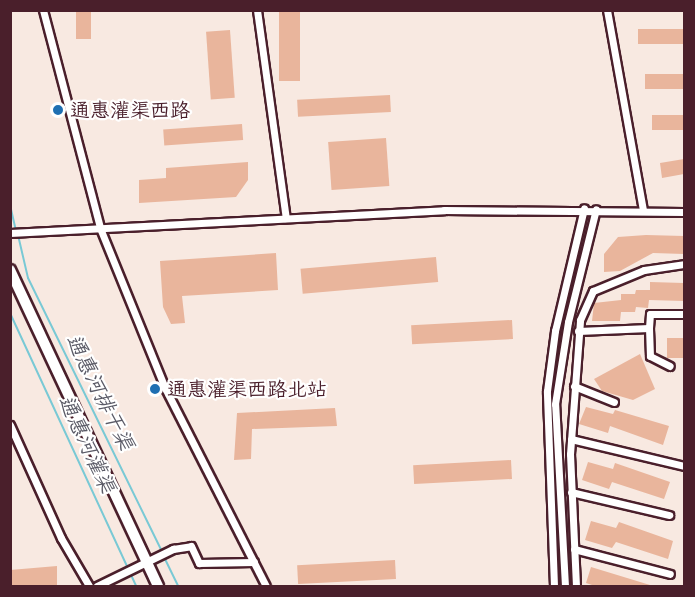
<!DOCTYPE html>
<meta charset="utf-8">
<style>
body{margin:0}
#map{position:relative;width:695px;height:597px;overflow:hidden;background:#f8e9e1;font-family:Itim,"LXGW WenKai TC",sans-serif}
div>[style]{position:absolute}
.stream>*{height:2px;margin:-1px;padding:0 1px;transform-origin:1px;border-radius:1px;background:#79c9d5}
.building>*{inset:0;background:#e9b59c;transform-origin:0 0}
.roads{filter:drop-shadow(2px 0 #4a1f2b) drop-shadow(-2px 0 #4a1f2b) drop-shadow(0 2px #4a1f2b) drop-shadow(0 -2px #4a1f2b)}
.street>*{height:7px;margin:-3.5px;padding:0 3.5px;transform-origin:3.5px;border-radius:3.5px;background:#fff}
.secondary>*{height:10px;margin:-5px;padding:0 5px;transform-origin:5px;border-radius:5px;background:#fff}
.dots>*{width:16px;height:16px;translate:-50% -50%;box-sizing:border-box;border:3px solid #fff;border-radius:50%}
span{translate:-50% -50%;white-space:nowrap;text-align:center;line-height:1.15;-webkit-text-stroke:4.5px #fff;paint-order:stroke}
.poi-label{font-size:20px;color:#4a1f2b}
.left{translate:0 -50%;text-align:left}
.water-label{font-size:21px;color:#5a5a66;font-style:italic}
.frame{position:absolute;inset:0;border:12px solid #4a1f2b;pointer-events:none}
</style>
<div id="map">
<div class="stream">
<div style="left:10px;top:205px;width:26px;rotate:77deg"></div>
<div style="left:18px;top:235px;width:44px;rotate:76.9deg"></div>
<div style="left:28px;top:278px;width:304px;rotate:63.9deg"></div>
<div style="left:10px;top:313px;width:301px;rotate:65.2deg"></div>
<div style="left:164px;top:557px;width:32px;rotate:64deg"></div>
</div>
<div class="building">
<div style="left:76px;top:10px;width:15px;height:29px"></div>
<div style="left:279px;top:10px;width:21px;height:71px"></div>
<div style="left:684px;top:29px;width:15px;height:46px;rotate:90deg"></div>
<div style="left:230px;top:30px;width:68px;height:24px;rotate:86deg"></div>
<div style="left:684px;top:74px;width:15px;height:39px;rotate:90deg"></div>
<div style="left:390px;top:95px;width:17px;height:93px;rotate:87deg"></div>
<div style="left:684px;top:115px;width:15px;height:32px;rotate:90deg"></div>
<div style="left:242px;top:124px;width:16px;height:79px;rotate:86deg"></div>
<div style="left:386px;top:138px;width:48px;height:58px;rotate:86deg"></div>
<div style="clip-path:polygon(684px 159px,684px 174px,662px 178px,660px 163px)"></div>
<div style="clip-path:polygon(248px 162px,248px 180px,236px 197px,139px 203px,139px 180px,166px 178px,166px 168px)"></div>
<div style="clip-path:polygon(646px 235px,684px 236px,684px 254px,653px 253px,620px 271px,604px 272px,604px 254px,618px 237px)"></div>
<div style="clip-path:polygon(276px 253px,278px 290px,182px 296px,185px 323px,171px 324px,163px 307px,160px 261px)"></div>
<div style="left:436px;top:257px;width:25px;height:136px;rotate:85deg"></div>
<div style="clip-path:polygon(650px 282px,684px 283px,684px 301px,649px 300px,648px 308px,636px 307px,635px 312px,621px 312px,620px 321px,592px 321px,594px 303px,621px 300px,621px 294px,635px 294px,636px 290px,650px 290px)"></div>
<div style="left:512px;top:320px;width:19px;height:101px;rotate:87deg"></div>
<div style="left:684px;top:338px;width:20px;height:17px;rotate:90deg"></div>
<div style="clip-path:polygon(640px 354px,655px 389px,633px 400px,602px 391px,594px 379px)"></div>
<div style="clip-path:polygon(586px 407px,613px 414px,615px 410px,669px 426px,663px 445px,610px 426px,608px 433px,579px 424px)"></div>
<div style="clip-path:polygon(335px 408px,337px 426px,252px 429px,251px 459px,234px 460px,237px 413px)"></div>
<div style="left:511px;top:460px;width:19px;height:98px;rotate:87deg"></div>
<div style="clip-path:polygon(588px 462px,613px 469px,615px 463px,670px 482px,664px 499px,612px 482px,609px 489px,582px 480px)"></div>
<div style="clip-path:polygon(591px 521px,616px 528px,619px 522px,673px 541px,668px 559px,616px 542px,612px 548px,585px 540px)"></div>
<div style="left:395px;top:560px;width:19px;height:98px;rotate:87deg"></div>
<div style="clip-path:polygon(57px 566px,57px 586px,10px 586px,10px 570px)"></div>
<div style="clip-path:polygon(591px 567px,650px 585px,650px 586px,595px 586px,586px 583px)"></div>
</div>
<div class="roads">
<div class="street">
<div style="left:43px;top:10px;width:225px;rotate:75.3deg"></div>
<div style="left:100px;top:228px;width:173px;rotate:67.9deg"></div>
<div style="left:165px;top:388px;width:222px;rotate:63deg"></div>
<div style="left:257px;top:10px;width:210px;rotate:82.1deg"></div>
<div style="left:607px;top:10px;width:204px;rotate:79.8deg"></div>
<div style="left:10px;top:233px;width:435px;rotate:-3deg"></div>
<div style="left:444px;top:210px;width:240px;rotate:0.5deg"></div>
<div style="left:649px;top:328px;width:28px;rotate:88deg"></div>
<div style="left:650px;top:356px;width:22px;rotate:27deg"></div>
<div style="left:578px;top:331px;width:71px;rotate:-2.4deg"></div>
<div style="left:649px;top:328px;width:14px;rotate:-86deg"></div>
<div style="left:650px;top:314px;width:34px"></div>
<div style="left:574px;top:386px;width:43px;rotate:21.8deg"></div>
<div style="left:10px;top:425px;width:124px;rotate:65.7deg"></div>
<div style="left:61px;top:538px;width:56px;rotate:59.7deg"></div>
<div style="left:571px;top:439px;width:116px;rotate:13.4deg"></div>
<div style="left:571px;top:492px;width:101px;rotate:13.2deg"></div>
<div style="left:574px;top:549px;width:99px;rotate:14.6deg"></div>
<div style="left:97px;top:586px;width:85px;rotate:-26deg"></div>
<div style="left:173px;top:549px;width:18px;rotate:-9deg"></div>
<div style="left:191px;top:546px;width:19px;rotate:65deg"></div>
<div style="left:199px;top:563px;width:55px;rotate:-1deg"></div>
<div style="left:554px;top:586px;width:195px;rotate:-92.1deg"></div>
<div style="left:547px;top:391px;width:61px;rotate:-82.4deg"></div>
<div style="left:555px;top:331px;width:126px;rotate:-76.7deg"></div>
<div style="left:565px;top:586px;width:182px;rotate:-93.1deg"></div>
<div style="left:555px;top:404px;width:83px;rotate:-81deg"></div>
<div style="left:568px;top:322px;width:116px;rotate:-76.1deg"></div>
<div style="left:576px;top:586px;width:132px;rotate:-92.6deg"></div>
<div style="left:570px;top:454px;width:134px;rotate:-85.7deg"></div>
<div style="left:580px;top:320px;width:32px;rotate:-66deg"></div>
<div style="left:593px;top:291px;width:55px;rotate:-22.4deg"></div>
<div style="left:644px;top:270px;width:40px;rotate:-8.5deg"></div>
</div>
<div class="secondary">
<div style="left:10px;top:270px;width:349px;rotate:64.9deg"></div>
</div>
</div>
<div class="dots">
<div style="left:58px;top:110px;background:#1f6fb2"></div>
<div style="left:155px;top:389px;background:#1f6fb2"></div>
</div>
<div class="poi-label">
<span class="left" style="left:70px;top:110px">通惠灌渠西路</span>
<span class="left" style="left:167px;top:389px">通惠灌渠西路北站</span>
</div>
<div class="water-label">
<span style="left:100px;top:392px;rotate:64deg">通惠河排干渠</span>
<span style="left:87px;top:444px;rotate:65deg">通惠河灌渠</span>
</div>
<div class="frame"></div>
</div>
